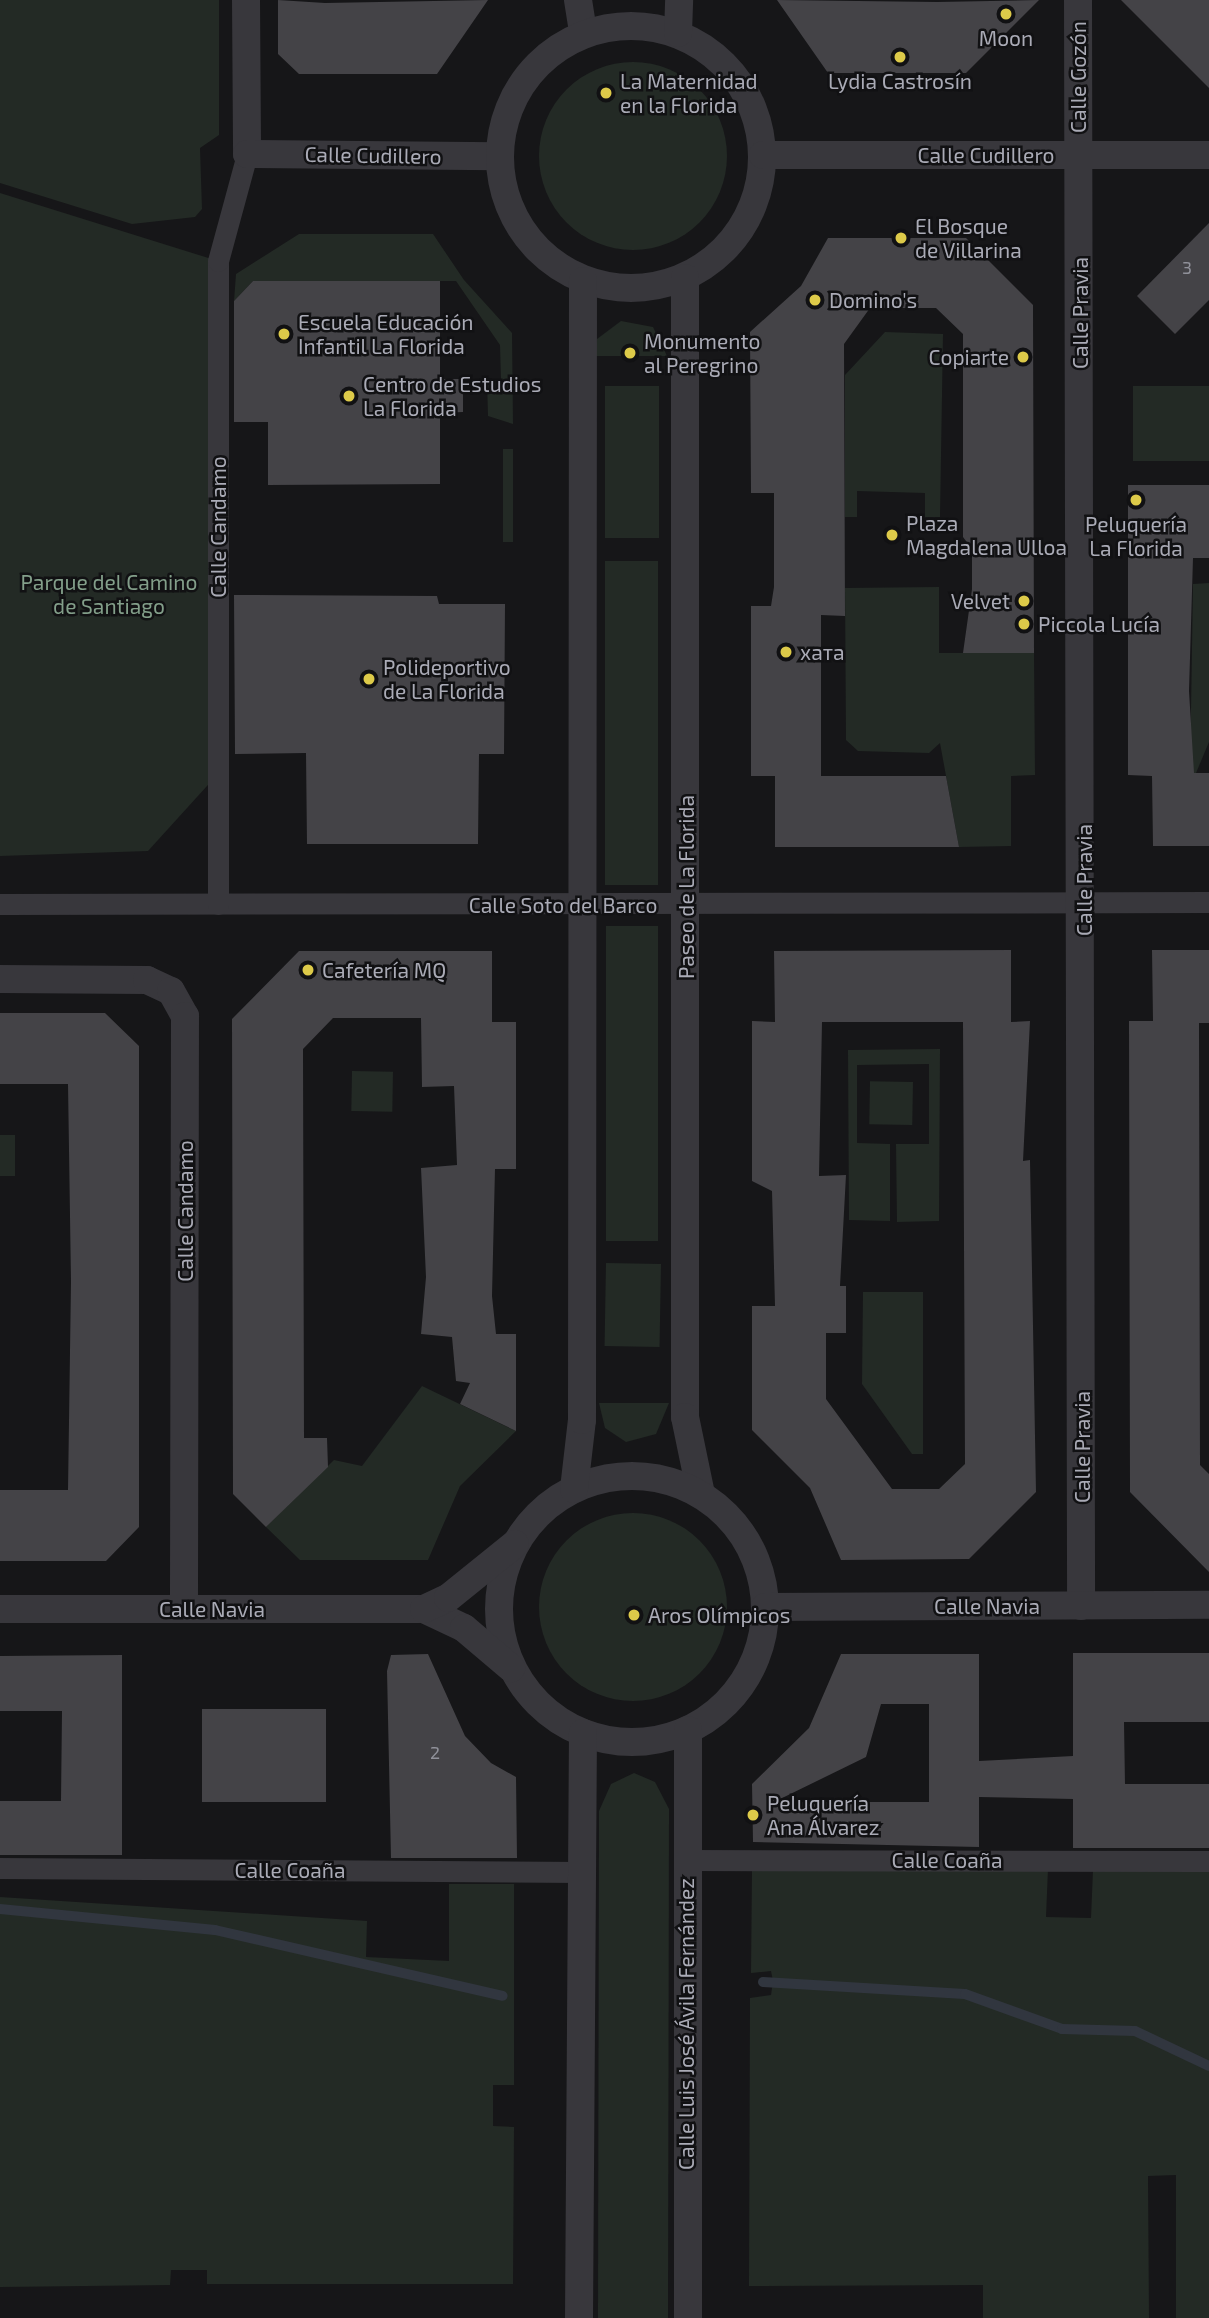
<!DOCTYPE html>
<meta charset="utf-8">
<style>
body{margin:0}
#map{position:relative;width:1209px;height:2318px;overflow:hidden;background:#161618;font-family:"Exo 2",sans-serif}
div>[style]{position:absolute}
.green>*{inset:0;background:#232a25;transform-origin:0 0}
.round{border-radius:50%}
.stream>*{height:10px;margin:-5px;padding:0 5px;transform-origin:5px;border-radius:5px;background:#31363f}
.building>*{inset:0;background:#444347;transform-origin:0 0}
.pedestrian>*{height:21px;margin:-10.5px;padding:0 10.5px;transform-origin:10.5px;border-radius:10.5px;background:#38373c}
.minor>*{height:28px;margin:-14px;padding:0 14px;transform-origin:14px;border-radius:14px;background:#38373c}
.minor>.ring{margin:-14px;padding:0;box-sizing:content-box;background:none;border:28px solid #38373c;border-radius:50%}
.dots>*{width:19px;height:19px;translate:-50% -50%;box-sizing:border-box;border:4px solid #111113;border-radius:50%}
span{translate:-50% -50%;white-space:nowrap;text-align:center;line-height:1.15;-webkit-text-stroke:5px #111113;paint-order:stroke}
.number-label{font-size:18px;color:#90919a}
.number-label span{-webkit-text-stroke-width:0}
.poi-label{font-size:21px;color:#aaabb6}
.left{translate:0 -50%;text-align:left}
.right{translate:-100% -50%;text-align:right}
.street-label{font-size:21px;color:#aaabb6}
.park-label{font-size:21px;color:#839f8a}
</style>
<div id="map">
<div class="green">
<div style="clip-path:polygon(0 0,219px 0,219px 135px,200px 148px,202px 209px,195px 217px,132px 224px,0 183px)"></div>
<div class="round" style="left:539px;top:62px;width:188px;height:188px"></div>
<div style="clip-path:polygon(0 193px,218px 261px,217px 775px,148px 851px,0 856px)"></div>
<div style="clip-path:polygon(299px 234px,433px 234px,464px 280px,512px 333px,513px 424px,488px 416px,487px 380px,501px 380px,500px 345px,456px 281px,253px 281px,234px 301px,236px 274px)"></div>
<div style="clip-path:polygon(621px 321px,653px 327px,667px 356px,594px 356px,597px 339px)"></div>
<div style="clip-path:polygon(885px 332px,943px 334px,940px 517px,925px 517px,925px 493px,857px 491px,857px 517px,845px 517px,845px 375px)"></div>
<div style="left:605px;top:386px;width:54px;height:152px"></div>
<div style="left:1133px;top:386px;width:76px;height:75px"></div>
<div style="left:503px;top:449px;width:10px;height:93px"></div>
<div style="left:605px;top:561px;width:53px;height:324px"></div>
<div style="clip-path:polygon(1209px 583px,1209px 742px,1196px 773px,1190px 773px,1193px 584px)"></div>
<div style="clip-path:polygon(939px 587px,939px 653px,1034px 653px,1035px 775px,1011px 776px,1011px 846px,959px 847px,940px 743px,929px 753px,858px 751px,846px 740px,845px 588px)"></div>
<div style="left:606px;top:926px;width:52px;height:315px"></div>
<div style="clip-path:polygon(940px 1049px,939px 1221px,897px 1222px,896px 1144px,929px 1144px,929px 1064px,857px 1065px,857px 1143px,890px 1144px,890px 1221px,849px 1220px,848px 1050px)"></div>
<div style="left:352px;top:1071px;width:41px;height:40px;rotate:1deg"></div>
<div style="left:913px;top:1082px;width:43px;height:43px;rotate:91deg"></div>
<div style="left:0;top:1135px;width:15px;height:41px"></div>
<div style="left:606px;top:1263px;width:55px;height:83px;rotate:1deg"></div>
<div style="clip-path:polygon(863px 1292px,923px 1292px,923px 1454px,912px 1454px,862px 1384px)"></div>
<div style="clip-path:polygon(422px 1386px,516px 1431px,460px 1486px,428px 1560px,300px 1560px,266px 1527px,334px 1460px,362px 1466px)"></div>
<div style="clip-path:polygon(599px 1403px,669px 1403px,656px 1434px,626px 1442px,605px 1428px)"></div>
<div class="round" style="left:539px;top:1513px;width:188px;height:188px"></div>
<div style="clip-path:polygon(634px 1773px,655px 1782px,669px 1809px,668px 2318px,598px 2318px,599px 1811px,611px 1784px)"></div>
<div style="clip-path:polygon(752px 1869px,1048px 1869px,1046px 1917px,1091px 1918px,1093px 1870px,1209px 1869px,1209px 2318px,1176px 2318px,1176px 2175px,1148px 2176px,1149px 2318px,983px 2318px,983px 2285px,749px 2286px,750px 1998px,771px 1995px,773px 1981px,771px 1971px,751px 1973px)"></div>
<div style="clip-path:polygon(449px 1884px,514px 1884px,514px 2085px,493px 2085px,493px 2126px,514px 2127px,513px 2284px,207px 2284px,207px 2270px,171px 2270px,170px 2285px,0 2287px,0 1897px,367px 1921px,366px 1957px,449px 1961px)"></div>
</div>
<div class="stream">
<div style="left:0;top:1909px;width:216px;rotate:5.6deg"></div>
<div style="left:215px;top:1930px;width:295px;rotate:12.9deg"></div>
<div style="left:763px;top:1982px;width:202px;rotate:3.4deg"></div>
<div style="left:965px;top:1994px;width:103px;rotate:19.8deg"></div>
<div style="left:1062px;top:2029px;width:73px;rotate:1.6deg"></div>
<div style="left:1135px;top:2031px;width:82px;rotate:25.3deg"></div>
</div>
<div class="building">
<div style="clip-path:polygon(278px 0,325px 3px,488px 0,437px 74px,299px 74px,278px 54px)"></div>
<div style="clip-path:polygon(777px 0,937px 2px,1039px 0,966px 73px,828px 73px)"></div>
<div style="clip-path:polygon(1121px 0,1209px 0,1209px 88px)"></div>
<div style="clip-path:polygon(1209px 223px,1209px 300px,1175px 334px,1137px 296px)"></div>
<div style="clip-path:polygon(828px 238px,966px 238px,1033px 305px,1034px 653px,963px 653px,972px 589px,972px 549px,963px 537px,963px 334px,936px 308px,870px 308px,844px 344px,845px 616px,821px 615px,821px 776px,946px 776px,959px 847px,775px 847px,775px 776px,751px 776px,751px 606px,771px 606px,774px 587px,774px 493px,751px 493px,750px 332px,801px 286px)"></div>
<div style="clip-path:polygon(253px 281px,440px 281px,440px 379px,463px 379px,463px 412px,440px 413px,440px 484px,268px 485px,268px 422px,234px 422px,234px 301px)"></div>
<div style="clip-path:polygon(1128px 485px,1209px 485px,1209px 558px,1193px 558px,1189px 691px,1194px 773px,1209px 773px,1209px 846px,1153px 846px,1152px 776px,1128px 775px)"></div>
<div style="clip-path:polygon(234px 595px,437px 596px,439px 604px,505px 604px,504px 754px,479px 754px,478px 844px,307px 844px,306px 753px,235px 754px)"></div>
<div style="clip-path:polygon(evenodd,1011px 950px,1011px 1022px,1030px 1021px,1023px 1161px,1030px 1160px,1036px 1492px,969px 1559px,841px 1560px,810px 1488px,752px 1430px,752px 1306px,775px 1306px,772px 1191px,752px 1181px,752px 1021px,775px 1022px,774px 951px,1011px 950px,822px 1022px,963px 1022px,965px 1464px,939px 1489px,892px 1489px,826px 1399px,826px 1333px,846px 1333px,846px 1286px,840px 1286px,846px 1175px,819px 1176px,822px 1022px)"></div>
<div style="clip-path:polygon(1152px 950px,1209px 950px,1209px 1023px,1199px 1023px,1200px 1465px,1209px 1474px,1209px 1572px,1130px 1492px,1129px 1021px,1153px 1021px)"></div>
<div style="clip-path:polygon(299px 951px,492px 951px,492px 1022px,516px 1022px,516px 1169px,495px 1169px,492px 1296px,496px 1334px,516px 1334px,516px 1431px,460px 1404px,470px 1383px,456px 1381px,452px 1337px,421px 1334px,426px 1277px,421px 1168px,457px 1165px,454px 1086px,422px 1087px,421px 1018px,333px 1018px,303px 1049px,304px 1438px,327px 1438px,328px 1467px,266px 1527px,233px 1494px,232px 1019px)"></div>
<div style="clip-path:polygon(0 1013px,105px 1013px,139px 1046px,139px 1527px,106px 1561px,0 1561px,0 1490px,68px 1490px,71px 1282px,68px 1084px,0 1084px)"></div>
<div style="clip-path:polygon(evenodd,1073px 1653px,1209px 1653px,1209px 1722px,1124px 1722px,1125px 1784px,1209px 1784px,1209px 1848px,1073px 1848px,1073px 1799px,979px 1797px,979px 1847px,753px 1842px,752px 1784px,809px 1728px,841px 1654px,979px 1654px,979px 1761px,1073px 1756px,1073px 1653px,881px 1704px,929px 1704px,929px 1802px,774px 1802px,866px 1757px,881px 1704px)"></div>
<div style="clip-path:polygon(428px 1654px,465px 1736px,491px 1763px,516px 1777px,517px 1858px,391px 1858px,387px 1671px,391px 1655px)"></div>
<div style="clip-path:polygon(122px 1655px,122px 1855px,0 1855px,0 1801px,61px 1801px,62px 1711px,0 1711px,0 1656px)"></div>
<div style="left:202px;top:1709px;width:124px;height:93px"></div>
</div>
<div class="pedestrian">
<div style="left:0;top:904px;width:1209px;rotate:-0.09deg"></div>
<div style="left:218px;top:904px;width:643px;rotate:-90deg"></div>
<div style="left:218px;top:261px;width:111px;rotate:-74.8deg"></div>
<div style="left:686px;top:1860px;width:523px;rotate:0.11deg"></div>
<div style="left:0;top:1868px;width:581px;rotate:0.39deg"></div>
</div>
<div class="minor">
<div style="left:246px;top:0;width:154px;rotate:89.6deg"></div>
<div style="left:247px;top:154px;width:251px;rotate:0.5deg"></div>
<div style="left:578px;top:0;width:33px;rotate:81deg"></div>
<div style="left:1078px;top:0;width:1606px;rotate:89.89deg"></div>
<div class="ring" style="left:500px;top:26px;width:234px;height:234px"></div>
<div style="left:678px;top:33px;width:33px;rotate:-88deg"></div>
<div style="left:763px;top:155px;width:446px"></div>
<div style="left:685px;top:278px;width:1139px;rotate:90deg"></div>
<div style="left:685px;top:1417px;width:79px;rotate:78.3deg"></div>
<div style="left:0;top:979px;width:147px;rotate:0.4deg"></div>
<div style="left:147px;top:980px;width:26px;rotate:25deg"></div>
<div style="left:171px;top:991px;width:29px;rotate:61deg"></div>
<div style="left:185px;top:1016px;width:593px;rotate:90.1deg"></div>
<div class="ring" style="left:499px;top:1476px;width:238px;height:238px"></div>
<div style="left:574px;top:1489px;width:69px;rotate:-83.4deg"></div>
<div style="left:582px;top:1420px;width:1139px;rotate:-89.95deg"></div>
<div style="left:765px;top:1607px;width:444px;rotate:-0.3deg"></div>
<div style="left:0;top:1609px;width:424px"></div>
<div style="left:424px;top:1609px;width:44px;rotate:25.4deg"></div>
<div style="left:464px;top:1628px;width:62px;rotate:40.4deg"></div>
<div style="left:424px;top:1609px;width:26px;rotate:-25deg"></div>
<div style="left:448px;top:1598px;width:86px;rotate:-38.9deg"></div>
<div style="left:579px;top:2318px;width:585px;rotate:-89.61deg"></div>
<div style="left:688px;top:2318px;width:588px;rotate:-90deg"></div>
</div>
<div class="dots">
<div style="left:1006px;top:14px;background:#ddca49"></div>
<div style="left:900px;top:57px;background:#ddca49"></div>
<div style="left:606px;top:93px;background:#ddca49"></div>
<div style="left:901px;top:238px;background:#ddca49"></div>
<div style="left:815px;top:300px;background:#ddca49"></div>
<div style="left:284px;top:334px;background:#ddca49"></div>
<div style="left:630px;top:353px;background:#ddca49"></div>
<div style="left:1023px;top:357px;background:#ddca49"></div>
<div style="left:349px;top:396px;background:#ddca49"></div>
<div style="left:1136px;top:500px;background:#ddca49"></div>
<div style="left:892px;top:535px;background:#ddca49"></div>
<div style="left:1024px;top:601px;background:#ddca49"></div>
<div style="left:1024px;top:624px;background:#ddca49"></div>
<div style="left:786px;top:652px;background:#ddca49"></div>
<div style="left:369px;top:679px;background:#ddca49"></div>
<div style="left:308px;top:970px;background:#ddca49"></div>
<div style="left:634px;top:1615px;background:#ddca49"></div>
<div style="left:753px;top:1815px;background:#ddca49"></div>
</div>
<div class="number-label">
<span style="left:1187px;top:267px">3</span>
<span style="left:435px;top:1752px">2</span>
</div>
<div class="poi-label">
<span style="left:1006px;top:38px">Moon</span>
<span class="left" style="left:620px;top:93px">La Maternidad<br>en la Florida</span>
<span style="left:900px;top:81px">Lydia Castrosín</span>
<span class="left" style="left:915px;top:238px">El Bosque<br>de Villarina</span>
<span class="left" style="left:829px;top:300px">Domino's</span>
<span class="left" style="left:298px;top:334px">Escuela Educación<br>Infantil La Florida</span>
<span class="left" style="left:644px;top:353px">Monumento<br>al Peregrino</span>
<span class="right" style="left:1009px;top:357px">Copiarte</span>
<span class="left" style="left:363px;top:396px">Centro de Estudios<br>La Florida</span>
<span class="left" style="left:906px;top:535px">Plaza<br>Magdalena Ulloa</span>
<span style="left:1136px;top:536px">Peluquería<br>La Florida</span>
<span class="right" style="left:1010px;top:601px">Velvet</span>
<span class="left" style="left:1038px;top:624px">Piccola Lucía</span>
<span class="left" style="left:800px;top:652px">хата</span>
<span class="left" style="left:383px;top:679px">Polideportivo<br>de La Florida</span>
<span class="left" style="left:322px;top:970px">Cafetería MQ</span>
<span class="left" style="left:648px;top:1615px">Aros Olímpicos</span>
<span class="left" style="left:767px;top:1815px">Peluquería<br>Ana Álvarez</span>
</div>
<div class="street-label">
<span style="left:1078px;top:77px;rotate:-90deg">Calle Gozón</span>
<span style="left:373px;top:155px;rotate:1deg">Calle Cudillero</span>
<span style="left:986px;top:155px">Calle Cudillero</span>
<span style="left:1080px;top:313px;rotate:-90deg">Calle Pravia</span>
<span style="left:218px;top:527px;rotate:-90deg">Calle Candamo</span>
<span style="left:1084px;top:880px;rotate:-90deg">Calle Pravia</span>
<span style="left:686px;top:887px;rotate:-90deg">Paseo de La Florida</span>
<span style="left:563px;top:905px">Calle Soto del Barco</span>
<span style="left:185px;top:1211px;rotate:-90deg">Calle Candamo</span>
<span style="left:1082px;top:1447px;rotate:-90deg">Calle Pravia</span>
<span style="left:987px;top:1606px">Calle Navia</span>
<span style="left:212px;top:1609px">Calle Navia</span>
<span style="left:947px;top:1860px">Calle Coaña</span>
<span style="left:290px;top:1870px">Calle Coaña</span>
<span style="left:686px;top:2024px;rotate:-90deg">Calle Luis José Ávila Fernández</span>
</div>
<div class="park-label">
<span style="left:109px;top:594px">Parque del Camino<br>de Santiago</span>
</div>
</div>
